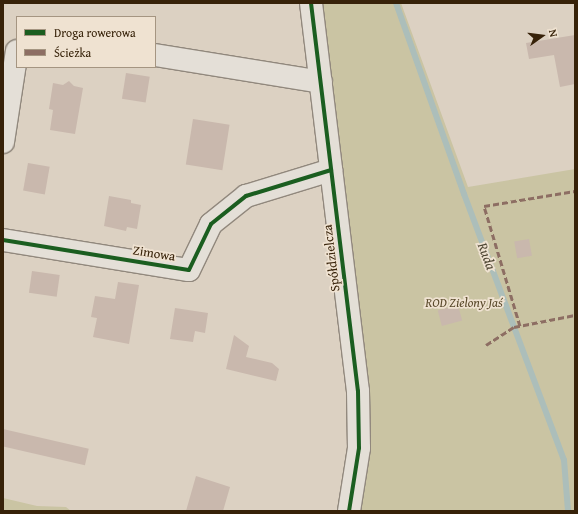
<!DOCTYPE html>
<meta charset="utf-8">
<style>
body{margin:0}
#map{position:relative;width:578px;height:514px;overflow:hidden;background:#dcd1c2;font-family:"Gentium Book Plus",serif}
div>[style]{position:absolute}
.green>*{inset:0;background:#cac4a3}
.stream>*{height:6px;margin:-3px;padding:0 3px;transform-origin:3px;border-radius:3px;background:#acbeba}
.building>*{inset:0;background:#c9b8ad;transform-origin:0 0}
.roads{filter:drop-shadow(1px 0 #91887d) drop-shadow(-1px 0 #91887d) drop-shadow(0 1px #91887d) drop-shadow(0 -1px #91887d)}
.street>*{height:22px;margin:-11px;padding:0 11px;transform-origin:11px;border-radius:11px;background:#e4dfd7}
.quiet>*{height:3px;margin-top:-1.5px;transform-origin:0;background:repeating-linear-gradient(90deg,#8d6e63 0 6px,transparent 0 9px)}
.cycleway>*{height:4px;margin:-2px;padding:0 2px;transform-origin:2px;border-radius:2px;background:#1b5e20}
span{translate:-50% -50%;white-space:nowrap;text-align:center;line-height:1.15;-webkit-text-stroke:3.5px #efe2d1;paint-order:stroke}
.street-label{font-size:13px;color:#372209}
.park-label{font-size:13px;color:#584829;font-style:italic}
.water-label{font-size:14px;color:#4f4734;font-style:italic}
.frame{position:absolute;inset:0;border:4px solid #372209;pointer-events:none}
.legend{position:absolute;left:16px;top:16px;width:140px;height:52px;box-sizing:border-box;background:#efe2d1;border:1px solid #a59581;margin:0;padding:5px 7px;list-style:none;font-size:12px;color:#372209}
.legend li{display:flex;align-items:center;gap:8px;height:20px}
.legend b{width:20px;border:1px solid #a59581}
.north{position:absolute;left:522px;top:16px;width:40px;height:40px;-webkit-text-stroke:3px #efe2d1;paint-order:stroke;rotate:76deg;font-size:11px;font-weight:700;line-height:16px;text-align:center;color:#372209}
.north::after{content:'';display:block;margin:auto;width:14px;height:18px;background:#372209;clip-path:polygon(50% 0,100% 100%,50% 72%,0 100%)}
</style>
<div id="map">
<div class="green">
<div style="clip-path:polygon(320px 3px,401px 3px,468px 187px,575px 169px,575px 511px,358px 511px,365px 488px,346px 210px)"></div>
<div style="clip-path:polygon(3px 498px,37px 506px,66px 507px,71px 511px,3px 511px)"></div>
</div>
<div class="stream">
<div style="left:396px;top:3px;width:203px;rotate:70.4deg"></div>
<div style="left:464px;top:194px;width:284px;rotate:69.4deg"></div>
<div style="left:564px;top:460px;width:51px;rotate:85.5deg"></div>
</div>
<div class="building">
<div style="clip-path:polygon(575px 35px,575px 84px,560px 87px,554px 55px,529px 59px,526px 43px)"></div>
<div style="left:126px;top:73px;width:24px;height:26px;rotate:9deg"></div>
<div style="clip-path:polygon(69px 81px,74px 86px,83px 88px,75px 134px,50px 130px,53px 110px,49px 109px,53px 83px,63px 85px)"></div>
<div style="left:193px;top:119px;width:37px;height:46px;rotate:9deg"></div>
<div style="left:28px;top:163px;width:22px;height:28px;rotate:10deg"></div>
<div style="clip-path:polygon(109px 196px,131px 200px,131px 203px,141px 205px,137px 229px,127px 227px,126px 231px,104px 226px)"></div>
<div style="left:529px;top:239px;width:17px;height:15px;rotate:80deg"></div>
<div style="left:32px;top:271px;width:28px;height:22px;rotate:8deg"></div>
<div style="clip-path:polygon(118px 282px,139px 285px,129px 344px,93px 337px,97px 318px,91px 317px,95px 296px,115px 299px)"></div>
<div style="left:458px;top:305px;width:16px;height:21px;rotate:75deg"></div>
<div style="clip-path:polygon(175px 308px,208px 313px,205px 333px,195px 331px,193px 342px,170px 339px)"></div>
<div style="clip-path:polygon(234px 335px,249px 346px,246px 357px,272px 363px,279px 369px,276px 381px,226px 369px)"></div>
<div style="left:3px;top:429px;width:88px;height:17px;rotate:13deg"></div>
<div style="clip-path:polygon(196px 476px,230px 487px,223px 511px,186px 511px)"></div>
</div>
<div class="roads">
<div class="street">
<div style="left:311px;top:3px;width:391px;rotate:83.1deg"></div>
<div style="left:358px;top:391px;width:57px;rotate:89deg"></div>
<div style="left:359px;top:448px;width:64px;rotate:99deg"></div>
<div style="left:155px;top:55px;width:168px;rotate:9.2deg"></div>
<div style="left:3px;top:142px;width:92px;rotate:-81.3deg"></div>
<div style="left:3px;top:240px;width:188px;rotate:9.2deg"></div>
<div style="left:189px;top:270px;width:51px;rotate:-64.4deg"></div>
<div style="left:211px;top:224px;width:45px;rotate:-38.7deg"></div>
<div style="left:246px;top:196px;width:89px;rotate:-17deg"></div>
</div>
</div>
<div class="quiet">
<div style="left:520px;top:326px;width:125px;rotate:-106.7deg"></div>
<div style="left:484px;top:206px;width:92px;rotate:-9.4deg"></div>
<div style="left:486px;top:345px;width:33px;rotate:-33deg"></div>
<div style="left:514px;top:327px;width:62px;rotate:-11.1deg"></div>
</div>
<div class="cycleway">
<div style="left:311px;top:3px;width:391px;rotate:83.1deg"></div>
<div style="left:358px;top:391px;width:57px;rotate:89deg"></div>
<div style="left:359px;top:448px;width:64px;rotate:99deg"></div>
<div style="left:3px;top:240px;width:188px;rotate:9.2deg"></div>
<div style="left:189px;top:270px;width:51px;rotate:-64.4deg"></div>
<div style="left:211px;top:224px;width:45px;rotate:-38.7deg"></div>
<div style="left:246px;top:196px;width:89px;rotate:-17deg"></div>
</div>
<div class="street-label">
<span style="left:154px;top:254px;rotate:9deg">Zimowa</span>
<span style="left:332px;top:258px;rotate:-97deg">Spółdzielcza</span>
</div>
<div class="park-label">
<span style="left:464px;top:303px">ROD Zielony Jaś</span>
</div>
<div class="water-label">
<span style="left:487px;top:256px;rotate:69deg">Ruda</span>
</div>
<div class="frame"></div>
<ul class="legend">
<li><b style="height:5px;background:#1b5e20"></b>Droga rowerowa</li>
<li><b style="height:5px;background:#8d6e63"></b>Ścieżka</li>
</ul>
<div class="north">N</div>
</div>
